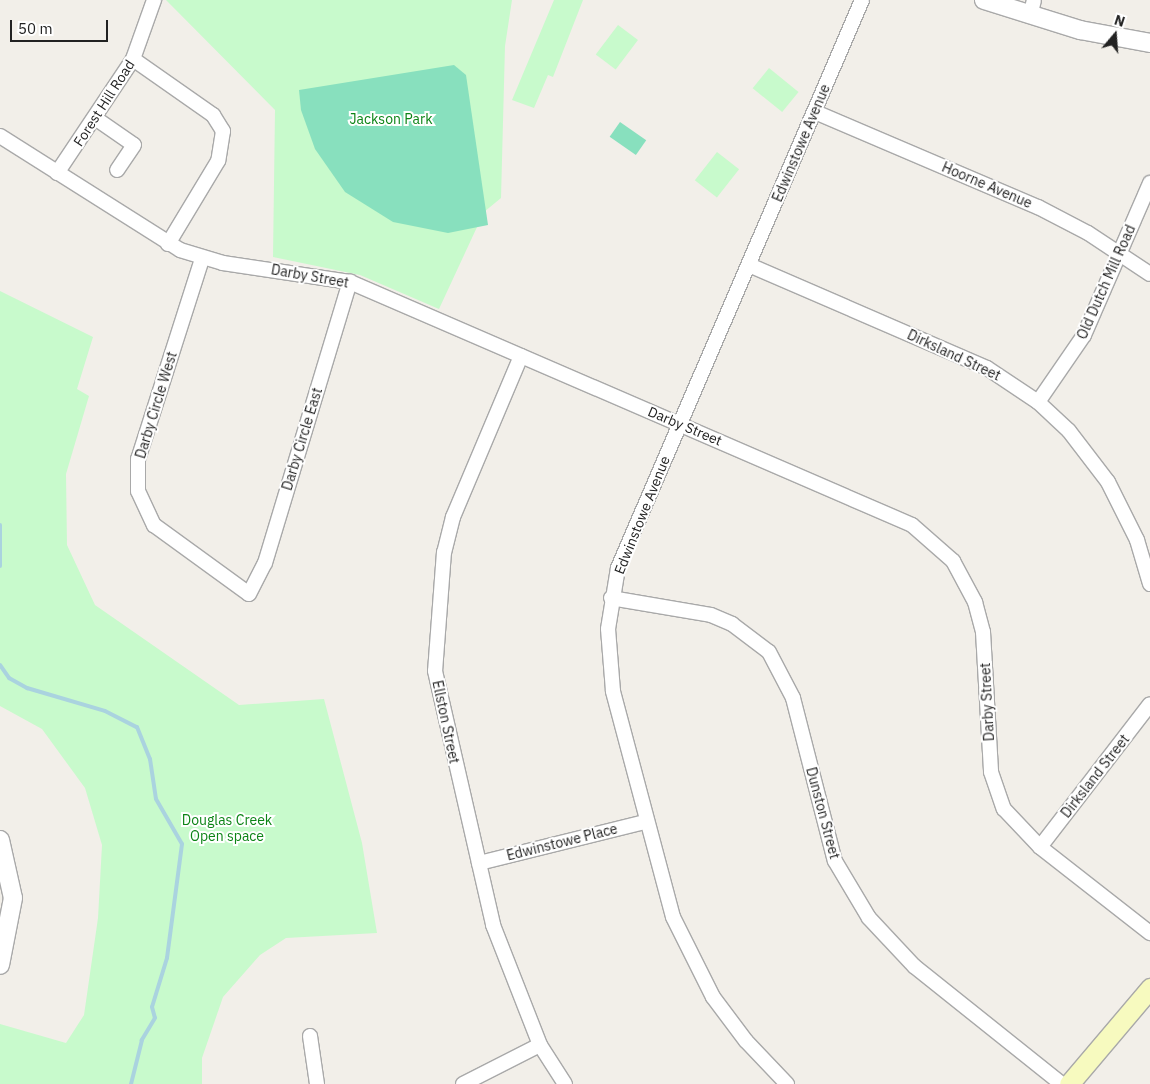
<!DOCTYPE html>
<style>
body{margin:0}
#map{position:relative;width:1150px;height:1084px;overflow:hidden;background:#f2efe9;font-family:"IBM Plex Sans",sans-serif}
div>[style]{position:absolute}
.park>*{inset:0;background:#c8facc;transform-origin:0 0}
.pitch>*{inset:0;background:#88e0be;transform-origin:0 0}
.stream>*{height:4px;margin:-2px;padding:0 2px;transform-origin:2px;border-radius:2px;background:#aad3df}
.roads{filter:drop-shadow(1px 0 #a9a9a9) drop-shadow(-1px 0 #a9a9a9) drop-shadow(0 1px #a9a9a9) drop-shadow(0 -1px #a9a9a9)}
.minor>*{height:14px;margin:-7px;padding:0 7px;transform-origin:7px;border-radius:7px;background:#fff}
.tertiary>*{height:18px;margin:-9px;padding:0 9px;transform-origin:9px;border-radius:9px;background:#fff}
.secondary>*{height:19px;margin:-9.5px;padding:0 9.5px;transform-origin:9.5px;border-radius:9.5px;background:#f7fabf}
span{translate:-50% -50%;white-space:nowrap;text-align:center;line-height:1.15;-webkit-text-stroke:4px #fff;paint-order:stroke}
.street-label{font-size:14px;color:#222}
.park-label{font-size:14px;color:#0c8416}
.north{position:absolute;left:1090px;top:10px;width:50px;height:50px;-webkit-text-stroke:4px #fff;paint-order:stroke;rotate:18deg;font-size:14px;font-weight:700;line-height:20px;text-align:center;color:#222}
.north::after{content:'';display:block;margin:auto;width:18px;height:22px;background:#222;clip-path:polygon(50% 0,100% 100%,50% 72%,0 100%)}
.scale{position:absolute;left:10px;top:20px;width:98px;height:22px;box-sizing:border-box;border:2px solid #222;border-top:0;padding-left:6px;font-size:15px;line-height:18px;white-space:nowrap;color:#222;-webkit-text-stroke:4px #fff;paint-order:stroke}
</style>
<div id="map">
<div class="park">
<div style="clip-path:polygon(166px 0,512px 0,505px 46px,501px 198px,484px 212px,439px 309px,360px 275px,273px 257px,275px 110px)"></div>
<div style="clip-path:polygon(554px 0,583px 0,553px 77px,548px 75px,534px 108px,512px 100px)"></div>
<div style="left:618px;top:25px;width:25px;height:37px;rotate:37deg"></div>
<div style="left:769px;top:68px;width:38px;height:26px;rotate:39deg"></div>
<div style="left:717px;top:152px;width:28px;height:36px;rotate:38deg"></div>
<div style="clip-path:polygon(0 291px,93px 337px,77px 389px,89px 396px,66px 474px,67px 545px,95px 605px,239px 705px,324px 699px,362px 843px,377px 933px,286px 938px,260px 955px,223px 997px,202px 1058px,202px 1084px,0 1084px,0 1024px,66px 1043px,84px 1015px,98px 918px,102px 845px,85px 788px,42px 729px,0 706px)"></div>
</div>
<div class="pitch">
<div style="clip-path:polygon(454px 65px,466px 75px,488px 225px,448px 233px,393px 222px,345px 192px,315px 149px,301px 110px,299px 90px)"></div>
<div style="left:620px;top:122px;width:32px;height:18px;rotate:35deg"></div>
</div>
<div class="stream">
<div style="left:0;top:525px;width:41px;rotate:90deg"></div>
<div style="left:0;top:665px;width:16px;rotate:55deg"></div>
<div style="left:9px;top:678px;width:21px;rotate:29deg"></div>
<div style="left:27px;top:688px;width:81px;rotate:16.4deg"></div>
<div style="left:105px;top:711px;width:36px;rotate:27deg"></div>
<div style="left:137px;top:727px;width:35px;rotate:68deg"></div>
<div style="left:150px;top:759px;width:40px;rotate:81.5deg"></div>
<div style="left:156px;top:799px;width:52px;rotate:60deg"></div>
<div style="left:182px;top:844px;width:115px;rotate:97.5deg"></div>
<div style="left:167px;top:958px;width:51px;rotate:107deg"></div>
<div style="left:152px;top:1007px;width:11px;rotate:75deg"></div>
<div style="left:155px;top:1018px;width:26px;rotate:121deg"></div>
<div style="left:142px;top:1040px;width:45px;rotate:104deg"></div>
</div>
<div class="roads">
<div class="minor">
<div style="left:1030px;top:16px;width:16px;rotate:-76deg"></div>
<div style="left:133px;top:59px;width:98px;rotate:35deg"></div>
<div style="left:213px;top:115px;width:19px;rotate:58deg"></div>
<div style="left:223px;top:131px;width:30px;rotate:99deg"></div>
<div style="left:218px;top:161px;width:97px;rotate:121.1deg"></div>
<div style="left:815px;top:112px;width:242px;rotate:23.1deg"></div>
<div style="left:1038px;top:207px;width:56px;rotate:27.5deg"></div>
<div style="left:1088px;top:233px;width:74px;rotate:33.5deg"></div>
<div style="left:95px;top:118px;width:47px;rotate:34.7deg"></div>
<div style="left:134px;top:145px;width:30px;rotate:124deg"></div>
<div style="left:0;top:136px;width:213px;rotate:32.3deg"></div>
<div style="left:180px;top:250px;width:45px;rotate:16.8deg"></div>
<div style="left:223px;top:263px;width:128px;rotate:8.5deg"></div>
<div style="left:350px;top:282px;width:612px;rotate:23.38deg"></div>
<div style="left:912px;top:525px;width:55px;rotate:41.3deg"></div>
<div style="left:953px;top:561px;width:47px;rotate:61.8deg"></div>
<div style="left:975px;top:602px;width:31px;rotate:75deg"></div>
<div style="left:983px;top:632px;width:140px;rotate:86.7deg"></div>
<div style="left:991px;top:772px;width:39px;rotate:71deg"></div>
<div style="left:1004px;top:809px;width:52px;rotate:46.5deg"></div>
<div style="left:1040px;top:847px;width:140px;rotate:38deg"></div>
<div style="left:57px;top:173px;width:137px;rotate:-56.3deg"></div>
<div style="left:133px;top:59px;width:63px;rotate:-70.4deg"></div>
<div style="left:202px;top:259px;width:210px;rotate:107.7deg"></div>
<div style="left:138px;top:459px;width:32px;rotate:90deg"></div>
<div style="left:138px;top:491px;width:38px;rotate:65deg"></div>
<div style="left:154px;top:525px;width:117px;rotate:36deg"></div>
<div style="left:249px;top:594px;width:35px;rotate:-63deg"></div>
<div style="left:265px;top:563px;width:294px;rotate:-73.2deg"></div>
<div style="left:749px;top:265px;width:259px;rotate:23.4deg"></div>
<div style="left:987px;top:368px;width:61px;rotate:33.7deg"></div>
<div style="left:1038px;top:402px;width:42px;rotate:43.1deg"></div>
<div style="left:1069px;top:431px;width:64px;rotate:52.6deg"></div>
<div style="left:1108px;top:482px;width:65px;rotate:63.4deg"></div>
<div style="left:1137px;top:540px;width:46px;rotate:73.5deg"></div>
<div style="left:521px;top:356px;width:175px;rotate:112.9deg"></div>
<div style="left:453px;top:517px;width:36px;rotate:104deg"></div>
<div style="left:444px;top:552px;width:119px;rotate:94.3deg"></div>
<div style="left:435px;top:671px;width:261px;rotate:77.1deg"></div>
<div style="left:493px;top:925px;width:129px;rotate:68.6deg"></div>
<div style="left:540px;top:1045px;width:46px;rotate:57.3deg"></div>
<div style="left:1038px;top:402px;width:81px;rotate:-55.5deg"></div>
<div style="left:1084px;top:335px;width:166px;rotate:-66.5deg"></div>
<div style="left:611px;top:598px;width:101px;rotate:9.6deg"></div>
<div style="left:711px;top:615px;width:23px;rotate:23deg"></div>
<div style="left:732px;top:624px;width:46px;rotate:37.1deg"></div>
<div style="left:769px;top:652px;width:52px;rotate:62.4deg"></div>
<div style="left:793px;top:698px;width:168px;rotate:75.6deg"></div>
<div style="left:835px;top:861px;width:66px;rotate:59.2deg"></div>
<div style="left:869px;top:918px;width:66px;rotate:46.8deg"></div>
<div style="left:914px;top:966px;width:189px;rotate:38.6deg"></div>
<div style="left:1040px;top:847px;width:180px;rotate:-52.4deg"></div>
<div style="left:479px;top:863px;width:171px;rotate:-13.9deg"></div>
<div style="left:310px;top:1036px;width:49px;rotate:81.7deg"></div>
<div style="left:463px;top:1084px;width:86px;rotate:-26.9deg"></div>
<div style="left:787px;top:1084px;width:59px;rotate:-133.6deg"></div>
<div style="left:746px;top:1041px;width:55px;rotate:-126.9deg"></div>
<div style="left:713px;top:997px;width:89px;rotate:-116.6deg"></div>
<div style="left:673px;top:917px;width:234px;rotate:-104.9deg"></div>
<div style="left:613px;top:691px;width:62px;rotate:-94.6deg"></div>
<div style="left:608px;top:629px;width:62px;rotate:-80.7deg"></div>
<div style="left:618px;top:568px;width:618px;rotate:-66.75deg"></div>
</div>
<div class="tertiary">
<div style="left:984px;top:0;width:101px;rotate:17.4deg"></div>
<div style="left:1080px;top:30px;width:71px;rotate:10.5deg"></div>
<div style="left:0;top:840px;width:59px;rotate:77.4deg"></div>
<div style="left:13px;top:898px;width:68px;rotate:101deg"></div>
</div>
<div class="secondary">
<div style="left:1069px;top:1084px;width:126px;rotate:-49.8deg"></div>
</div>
</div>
<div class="street-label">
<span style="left:104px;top:103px;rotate:-57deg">Forest Hill Road</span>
<span style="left:801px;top:143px;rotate:-67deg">Edwinstowe Avenue</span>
<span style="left:987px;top:185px;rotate:23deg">Hoorne Avenue</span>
<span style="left:310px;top:276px;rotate:10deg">Darby Street</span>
<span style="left:1106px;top:282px;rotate:-66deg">Old Dutch Mill Road</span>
<span style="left:954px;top:355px;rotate:25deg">Dirksland Street</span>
<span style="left:156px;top:405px;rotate:-73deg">Darby Circle West</span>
<span style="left:685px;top:426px;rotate:23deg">Darby Street</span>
<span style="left:302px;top:439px;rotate:-73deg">Darby Circle East</span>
<span style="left:642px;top:515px;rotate:-68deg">Edwinstowe Avenue</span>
<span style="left:987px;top:702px;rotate:-93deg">Darby Street</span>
<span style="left:446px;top:722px;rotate:78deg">Ellston Street</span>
<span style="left:1095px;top:776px;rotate:-52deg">Dirksland Street</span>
<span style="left:823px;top:813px;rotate:75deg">Dunston Street</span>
<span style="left:562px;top:842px;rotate:-14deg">Edwinstowe Place</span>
</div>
<div class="park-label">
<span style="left:391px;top:119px">Jackson Park</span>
<span style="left:227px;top:828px">Douglas Creek<br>Open space</span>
</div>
<div class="north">N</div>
<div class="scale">50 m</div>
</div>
